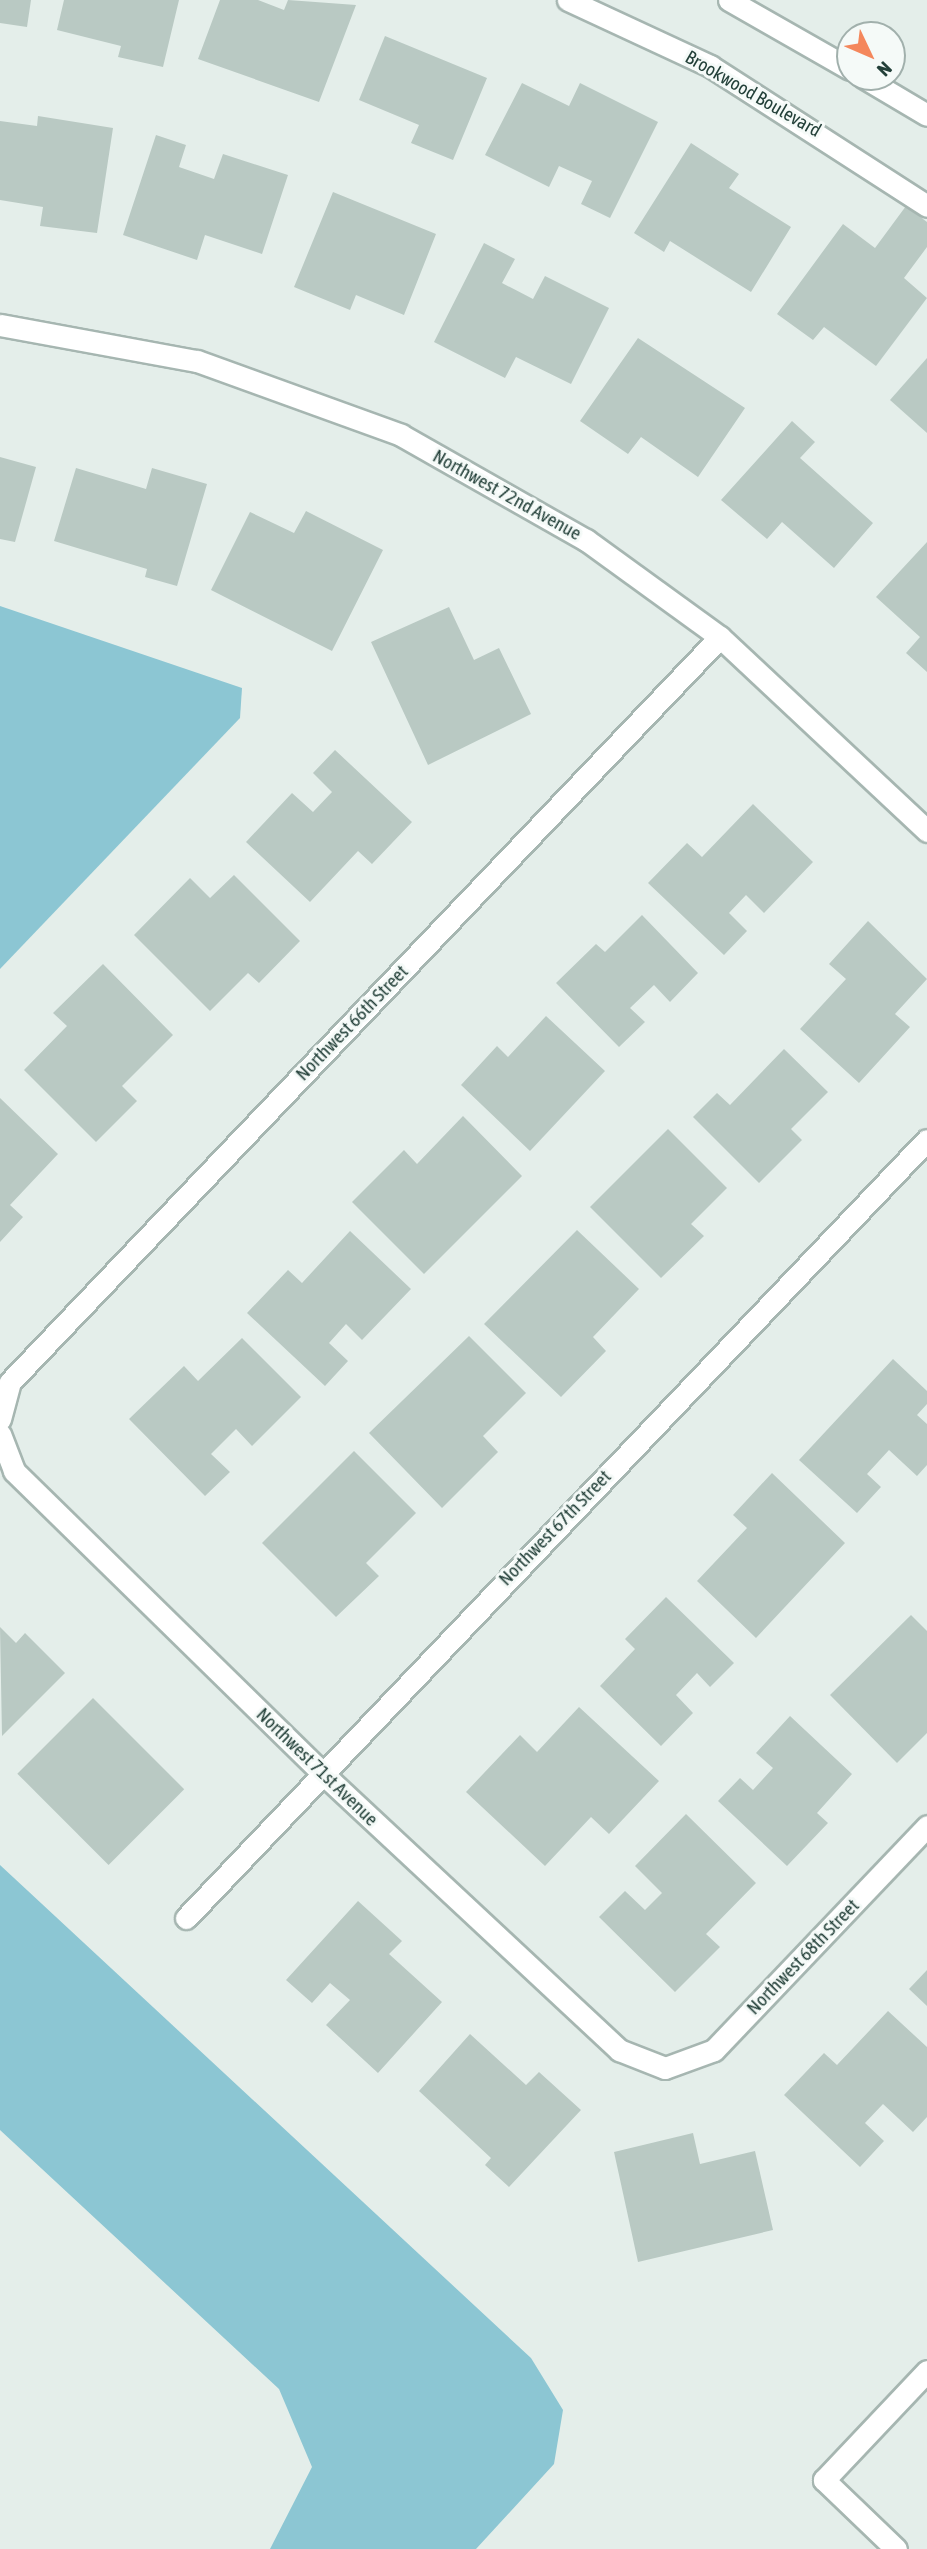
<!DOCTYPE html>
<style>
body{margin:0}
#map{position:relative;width:927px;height:2549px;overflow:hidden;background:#e4eeea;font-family:"Asap Condensed",sans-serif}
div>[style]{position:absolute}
.water>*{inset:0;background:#8cc6d3}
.building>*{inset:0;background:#b9c9c3;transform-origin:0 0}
.roads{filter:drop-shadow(2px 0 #a6b6b1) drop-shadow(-2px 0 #a6b6b1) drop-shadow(0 2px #a6b6b1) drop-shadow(0 -2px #a6b6b1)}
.lane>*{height:21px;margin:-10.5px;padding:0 10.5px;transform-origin:10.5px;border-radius:10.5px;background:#fff}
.street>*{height:21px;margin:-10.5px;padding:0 10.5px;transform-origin:10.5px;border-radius:10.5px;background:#fff}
.secondary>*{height:21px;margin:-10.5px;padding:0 10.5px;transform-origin:10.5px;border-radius:10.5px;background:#fff}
span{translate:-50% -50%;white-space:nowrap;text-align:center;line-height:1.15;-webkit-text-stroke:6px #f5faf8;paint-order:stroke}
.street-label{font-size:19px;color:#234039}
.north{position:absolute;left:836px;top:21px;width:70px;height:70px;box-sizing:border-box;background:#f5faf8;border:2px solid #a1b0ac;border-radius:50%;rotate:134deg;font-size:19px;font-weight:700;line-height:28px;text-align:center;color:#234039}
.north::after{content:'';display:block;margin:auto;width:24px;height:32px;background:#f4875c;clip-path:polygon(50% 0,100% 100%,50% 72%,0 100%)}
</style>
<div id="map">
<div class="water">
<div style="clip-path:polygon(0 606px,242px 688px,240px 718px,0 969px)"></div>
<div style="clip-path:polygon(0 1865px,531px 2358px,563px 2410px,554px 2464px,476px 2549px,270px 2549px,312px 2467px,279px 2389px,0 2130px)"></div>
</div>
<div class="building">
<div style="clip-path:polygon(0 0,31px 0,27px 27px,0 23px)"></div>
<div style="clip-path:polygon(64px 0,179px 0,163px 67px,118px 57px,121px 46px,57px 30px)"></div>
<div style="clip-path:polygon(220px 0,258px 0,284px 10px,288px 0,356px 5px,319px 102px,198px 59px)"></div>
<div style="clip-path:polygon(385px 36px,487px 78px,453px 160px,411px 143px,419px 125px,359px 100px)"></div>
<div style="clip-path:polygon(522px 83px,569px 106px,580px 83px,658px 122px,610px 218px,581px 204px,592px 181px,559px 166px,549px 187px,485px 155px)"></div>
<div style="clip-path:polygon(38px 116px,113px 128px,97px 233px,40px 226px,43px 207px,0 200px,0 121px,37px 126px)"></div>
<div style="clip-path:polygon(156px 135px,186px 145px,179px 167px,214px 179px,223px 154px,288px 175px,262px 254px,205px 235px,197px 260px,123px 235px)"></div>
<div style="clip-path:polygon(691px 143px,739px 174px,729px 188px,791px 227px,751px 292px,670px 241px,664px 252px,634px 233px)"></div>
<div style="clip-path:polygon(333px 192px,436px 234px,404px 315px,356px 295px,350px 310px,294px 287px)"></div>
<div style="clip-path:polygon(906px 206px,927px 222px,927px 247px,904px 278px,927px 298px,876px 366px,824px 327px,813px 340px,777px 314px,843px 224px,875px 248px)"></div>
<div style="clip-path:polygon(484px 243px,515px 259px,502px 283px,533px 299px,545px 276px,609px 308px,571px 384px,516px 357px,505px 378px,434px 342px)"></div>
<div style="clip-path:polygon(638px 338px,745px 408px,698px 477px,641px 437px,628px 454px,580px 421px)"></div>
<div style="clip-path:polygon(927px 358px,927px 433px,890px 400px)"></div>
<div style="clip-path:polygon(792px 421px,815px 442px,800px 458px,873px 523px,834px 568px,782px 522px,767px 539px,721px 500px)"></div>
<div style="clip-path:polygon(0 457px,36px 467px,15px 542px,0 539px)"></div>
<div style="clip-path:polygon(76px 468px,146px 489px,152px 468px,207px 484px,177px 586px,145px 577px,147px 569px,54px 541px)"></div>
<div style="clip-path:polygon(306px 511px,383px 550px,332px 651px,211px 590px,250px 512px,294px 533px)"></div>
<div style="clip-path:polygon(927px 542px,927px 672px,906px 653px,920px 637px,876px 597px)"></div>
<div style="clip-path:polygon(449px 607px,474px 660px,499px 648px,531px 714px,428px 765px,371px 642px)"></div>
<div style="clip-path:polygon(335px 750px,412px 822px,372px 864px,358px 851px,310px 902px,246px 842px,292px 793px,313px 812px,332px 792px,313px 773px)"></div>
<div style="clip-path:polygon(753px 804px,813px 862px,764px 913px,746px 895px,729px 913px,747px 931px,724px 955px,648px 883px,687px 843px,702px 857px)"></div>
<div style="clip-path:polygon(234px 875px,300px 941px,259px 983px,248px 973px,210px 1011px,134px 935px,190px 878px,210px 898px)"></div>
<div style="clip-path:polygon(642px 915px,698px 973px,670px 1002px,654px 985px,630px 1008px,645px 1022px,619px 1047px,556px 983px,596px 944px,605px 952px)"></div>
<div style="clip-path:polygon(868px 921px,927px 979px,895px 1014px,910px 1027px,859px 1083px,800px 1029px,846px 979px,829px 964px)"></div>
<div style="clip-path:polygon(103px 964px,173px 1035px,122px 1086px,137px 1101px,96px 1142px,24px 1070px,67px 1026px,53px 1013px)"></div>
<div style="clip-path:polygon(546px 1016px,605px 1071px,530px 1151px,461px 1085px,497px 1046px,508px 1057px)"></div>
<div style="clip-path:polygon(784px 1049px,828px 1092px,791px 1129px,802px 1140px,759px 1183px,693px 1117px,717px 1093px,730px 1105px)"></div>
<div style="clip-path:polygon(0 1098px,58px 1154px,10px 1205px,23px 1217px,0 1242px)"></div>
<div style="clip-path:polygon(463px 1116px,522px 1176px,424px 1274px,352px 1202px,404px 1150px,417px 1164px)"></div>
<div style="clip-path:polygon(668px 1129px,727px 1188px,691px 1224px,704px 1236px,661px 1278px,590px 1207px)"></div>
<div style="clip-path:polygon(577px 1230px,639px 1289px,593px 1337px,606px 1351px,561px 1397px,484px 1324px)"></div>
<div style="clip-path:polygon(350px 1231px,411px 1289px,362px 1340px,346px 1324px,329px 1343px,348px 1361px,325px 1386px,247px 1313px,288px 1270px,302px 1283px)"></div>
<div style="clip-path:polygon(469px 1336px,526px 1393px,483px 1436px,498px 1452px,442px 1508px,369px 1433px)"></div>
<div style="clip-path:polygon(242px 1338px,301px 1397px,252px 1446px,236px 1429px,211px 1454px,230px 1472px,205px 1496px,129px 1419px,184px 1366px,198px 1381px)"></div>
<div style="clip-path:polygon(893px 1359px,927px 1391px,927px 1404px,917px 1415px,927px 1424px,927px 1465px,917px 1476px,889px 1450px,867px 1474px,881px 1487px,857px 1513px,799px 1460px)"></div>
<div style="clip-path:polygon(354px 1451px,416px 1513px,366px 1563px,379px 1576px,336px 1617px,262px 1543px)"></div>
<div style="clip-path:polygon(772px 1473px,845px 1543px,756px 1638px,697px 1581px,747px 1528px,733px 1515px)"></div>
<div style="clip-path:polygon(666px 1597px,734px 1663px,710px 1687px,697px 1673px,676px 1695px,693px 1713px,661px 1746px,600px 1686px,635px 1649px,625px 1639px)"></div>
<div style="clip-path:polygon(911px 1615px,927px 1631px,927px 1733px,897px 1763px,830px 1695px)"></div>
<div style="clip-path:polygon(0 1627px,16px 1643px,25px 1633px,65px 1673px,2px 1736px)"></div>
<div style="left:93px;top:1698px;width:129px;height:107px;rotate:45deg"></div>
<div style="clip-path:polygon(579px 1707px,659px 1781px,609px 1834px,591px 1817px,545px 1866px,466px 1792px,520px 1735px,537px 1752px)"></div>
<div style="clip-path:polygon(790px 1716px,852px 1774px,817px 1813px,828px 1823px,787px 1866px,718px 1801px,740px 1778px,753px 1790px,773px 1768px,756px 1753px)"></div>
<div style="clip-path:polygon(686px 1814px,756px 1883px,706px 1934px,720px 1947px,675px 1992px,599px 1917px,625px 1891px,645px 1910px,662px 1893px,635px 1866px)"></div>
<div style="clip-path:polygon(358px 1901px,402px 1941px,389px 1954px,442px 2002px,378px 2073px,326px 2025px,350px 2000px,330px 1983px,312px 2003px,286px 1980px)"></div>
<div style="clip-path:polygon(927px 1970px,927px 2006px,909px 1989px)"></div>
<div style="clip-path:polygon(888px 2011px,927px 2047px,927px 2117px,913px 2132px,883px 2104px,865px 2123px,884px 2141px,860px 2167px,784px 2095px,824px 2053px,837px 2065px)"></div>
<div style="clip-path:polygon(470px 2034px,526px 2085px,539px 2072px,581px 2110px,509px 2187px,485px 2165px,491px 2158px,419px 2091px)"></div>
<div style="clip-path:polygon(693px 2133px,700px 2164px,755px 2151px,773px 2230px,638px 2262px,614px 2152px)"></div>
</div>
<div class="roads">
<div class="lane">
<div style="left:896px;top:2549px;width:100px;rotate:-136.2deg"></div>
<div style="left:824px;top:2480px;width:150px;rotate:-46.6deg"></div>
</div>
<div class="street">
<div style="left:0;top:325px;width:200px;rotate:10.4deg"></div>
<div style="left:197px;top:361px;width:217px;rotate:19.9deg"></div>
<div style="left:401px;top:435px;width:213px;rotate:29.6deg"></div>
<div style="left:586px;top:540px;width:165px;rotate:35.9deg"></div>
<div style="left:720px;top:637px;width:284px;rotate:43.1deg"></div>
<div style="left:0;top:1419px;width:38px;rotate:-75deg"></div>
<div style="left:10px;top:1382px;width:1029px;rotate:-46.38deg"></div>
<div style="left:0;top:1434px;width:40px;rotate:69deg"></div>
<div style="left:14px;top:1471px;width:430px;rotate:44.4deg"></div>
<div style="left:321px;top:1772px;width:408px;rotate:43deg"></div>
<div style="left:619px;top:2050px;width:49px;rotate:21.4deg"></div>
<div style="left:665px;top:2068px;width:52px;rotate:-20.2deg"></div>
<div style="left:714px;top:2050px;width:309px;rotate:-46.4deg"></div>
<div style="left:186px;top:1918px;width:1074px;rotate:-46.4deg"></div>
</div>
<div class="secondary">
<div style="left:568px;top:0;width:157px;rotate:24.9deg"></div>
<div style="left:710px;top:66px;width:258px;rotate:32.8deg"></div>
<div style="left:729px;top:0;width:139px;rotate:29.7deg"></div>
<div style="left:863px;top:77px;width:74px;rotate:30.7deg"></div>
</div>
</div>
<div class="street-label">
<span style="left:753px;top:94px;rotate:30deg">Brookwood Boulevard</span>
<span style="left:507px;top:495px;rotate:29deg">Northwest 72nd Avenue</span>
<span style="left:352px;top:1023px;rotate:-46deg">Northwest 66th Street</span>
<span style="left:555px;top:1528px;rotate:-46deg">Northwest 67th Street</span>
<span style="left:317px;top:1767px;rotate:44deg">Northwest 71st Avenue</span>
<span style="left:803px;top:1957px;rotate:-46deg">Northwest 68th Street</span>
</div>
<div class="north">N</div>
</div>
